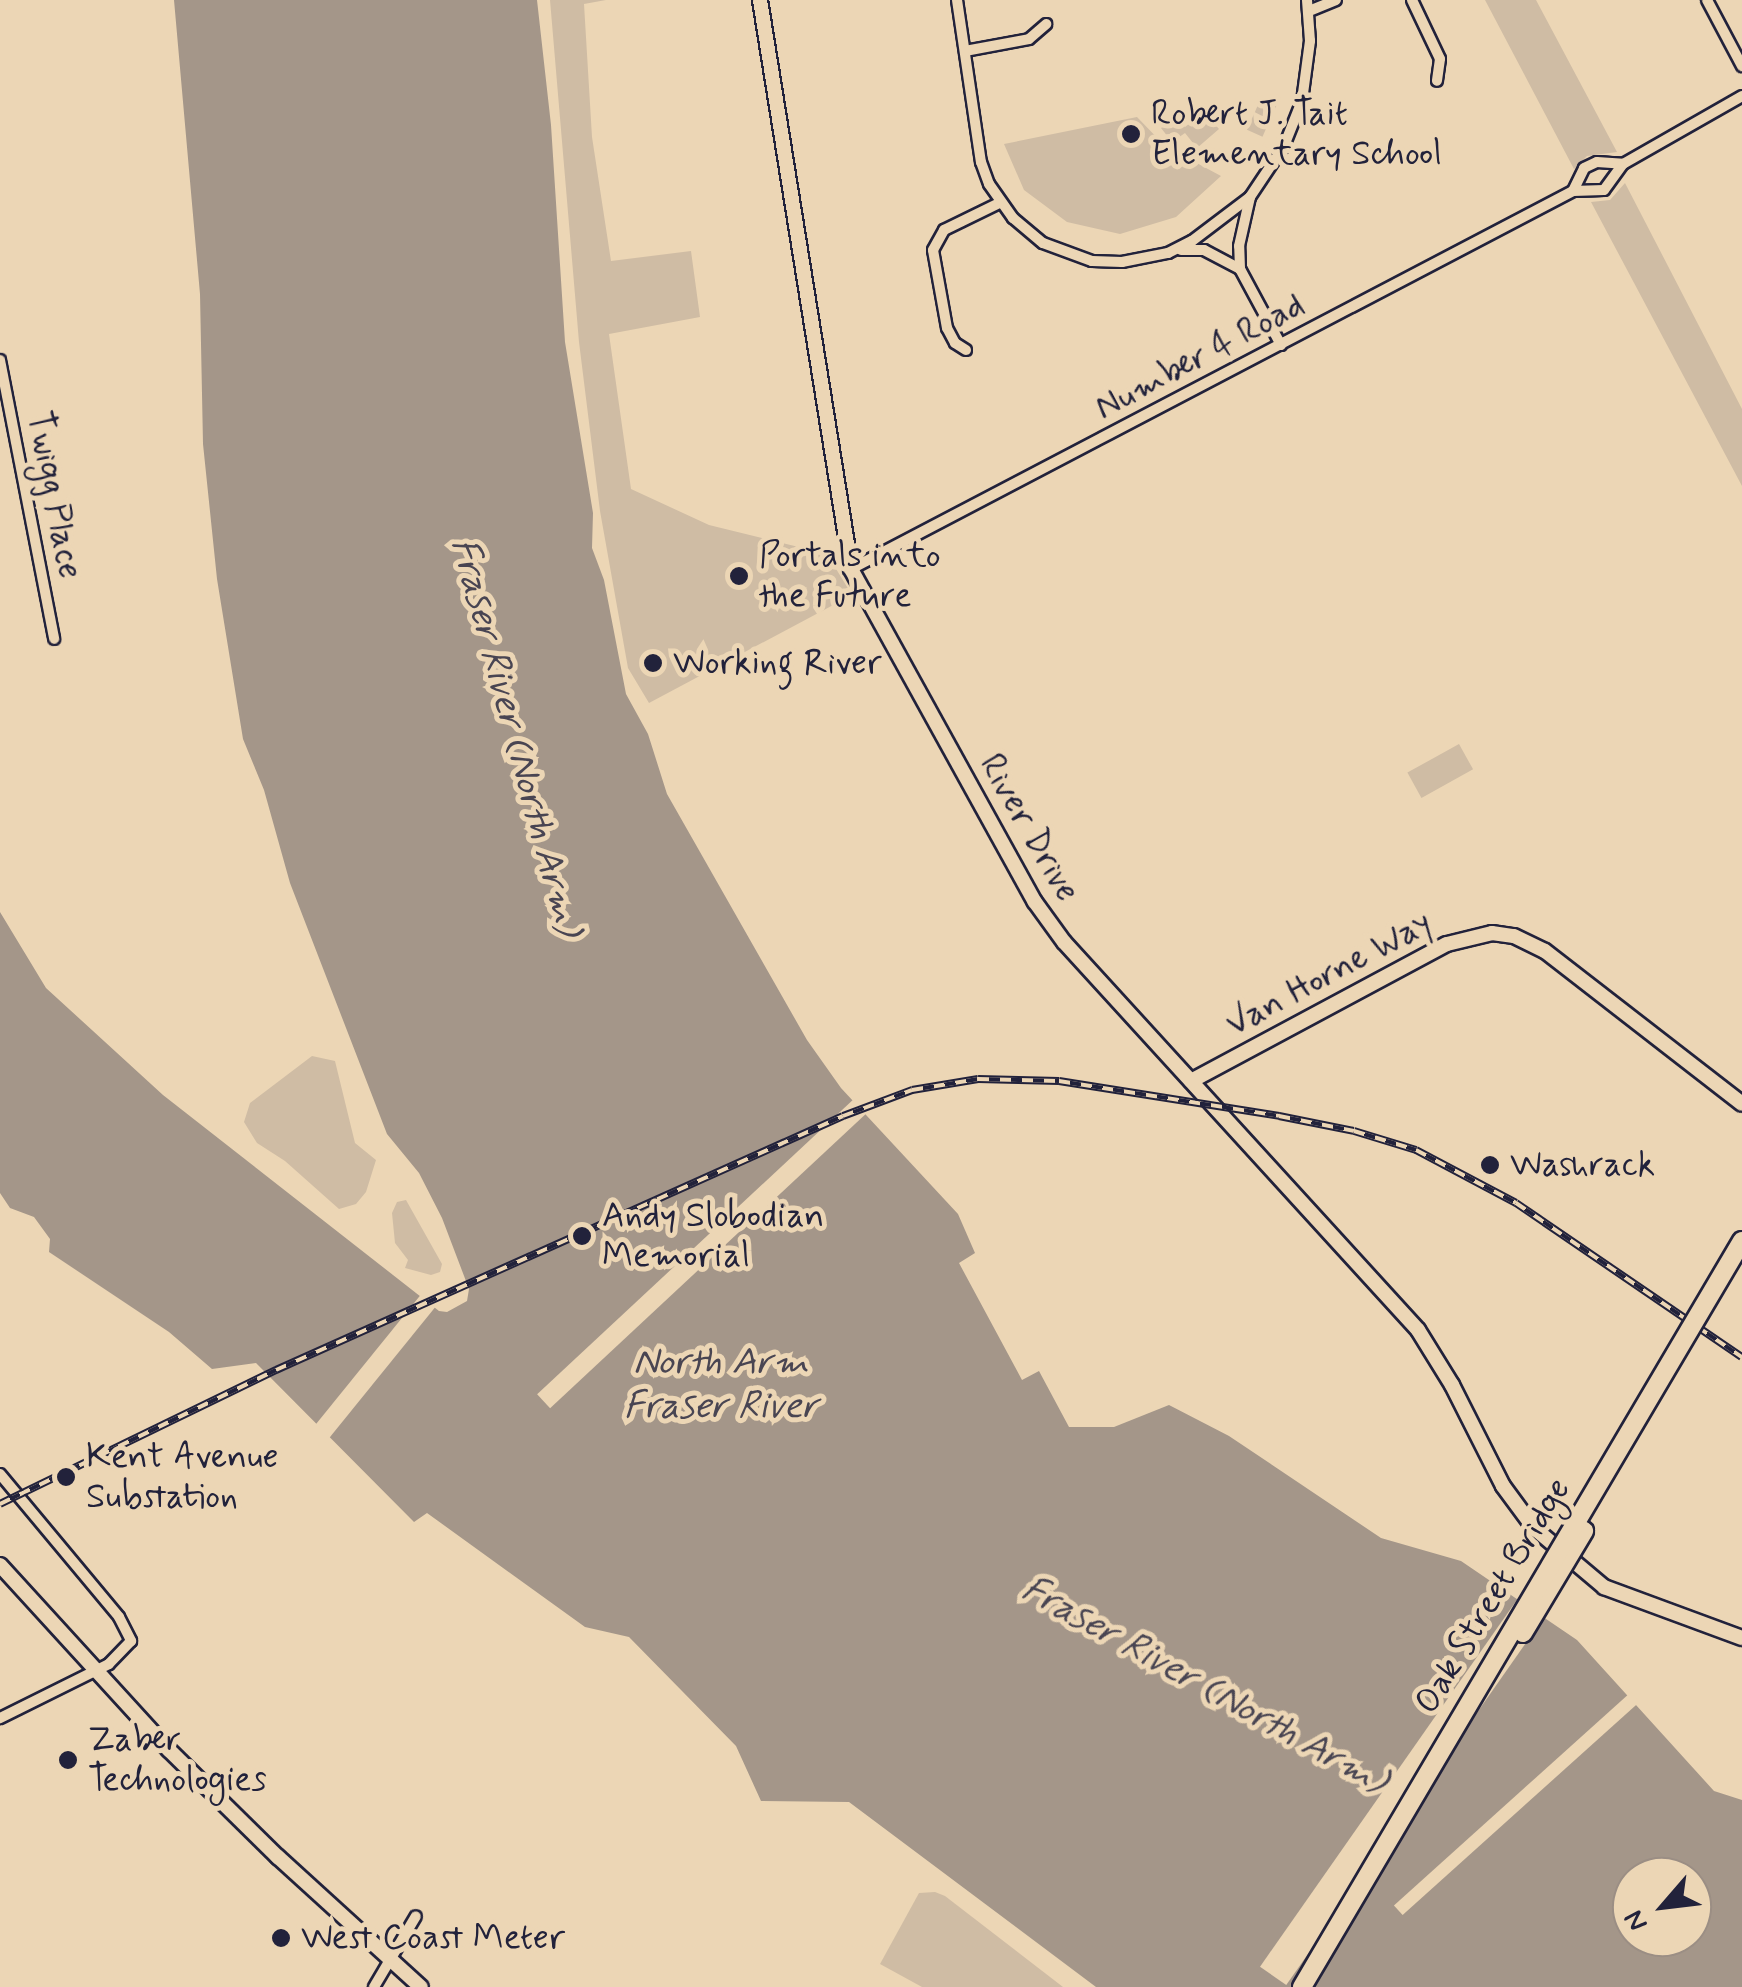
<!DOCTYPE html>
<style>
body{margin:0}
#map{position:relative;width:1742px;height:1987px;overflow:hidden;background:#ecd6b5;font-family:Mynerve,sans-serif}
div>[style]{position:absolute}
.green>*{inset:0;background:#cfbca4;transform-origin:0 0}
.water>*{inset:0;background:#a49689}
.pier>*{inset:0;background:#ecd6b5;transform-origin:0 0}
.roads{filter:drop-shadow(2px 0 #22223b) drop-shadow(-2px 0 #22223b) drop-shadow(0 2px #22223b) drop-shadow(0 -2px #22223b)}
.street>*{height:10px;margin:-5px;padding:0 5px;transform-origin:5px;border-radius:5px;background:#ecd6b5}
.secondary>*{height:14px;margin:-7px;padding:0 7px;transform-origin:7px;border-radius:7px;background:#ecd6b5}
.rail>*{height:8px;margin-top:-4px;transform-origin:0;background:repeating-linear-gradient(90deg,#ecd6b5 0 11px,#22223b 0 22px);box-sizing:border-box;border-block:2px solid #22223b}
.bridges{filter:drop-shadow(2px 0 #22223b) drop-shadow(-2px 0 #22223b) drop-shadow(0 2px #22223b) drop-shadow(0 -2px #22223b)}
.highway-bridge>*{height:18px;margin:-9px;padding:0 9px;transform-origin:9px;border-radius:9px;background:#ecd6b5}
.dots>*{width:28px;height:28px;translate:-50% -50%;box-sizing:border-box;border:5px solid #ecd6b5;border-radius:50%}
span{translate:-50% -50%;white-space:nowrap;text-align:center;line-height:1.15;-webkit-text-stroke:10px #ecd6b5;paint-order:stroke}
.poi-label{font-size:35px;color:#22223b}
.left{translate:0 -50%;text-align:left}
.street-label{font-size:35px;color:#22223b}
.water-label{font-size:38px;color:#494552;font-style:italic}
.north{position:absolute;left:1612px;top:1857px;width:100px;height:100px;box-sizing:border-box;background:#ecd6b5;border:2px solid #9b8e84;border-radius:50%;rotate:242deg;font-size:28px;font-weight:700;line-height:40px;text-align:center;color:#22223b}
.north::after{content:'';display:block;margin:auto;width:35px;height:45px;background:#22223b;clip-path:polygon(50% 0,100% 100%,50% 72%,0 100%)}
</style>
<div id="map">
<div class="green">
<div style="clip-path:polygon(550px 0,606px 0,584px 4px,592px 137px,611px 261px,691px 251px,700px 317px,609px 334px,631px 489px,709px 525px,827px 554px,852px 595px,649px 703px,628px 668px,600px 511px,579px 342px)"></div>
<div style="clip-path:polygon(1485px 0,1536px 0,1617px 152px,1587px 156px,1574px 169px)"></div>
<div style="left:1262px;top:96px;width:17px;height:37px;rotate:24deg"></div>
<div style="clip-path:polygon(1204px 112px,1219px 129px,1197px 148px,1185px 133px,1172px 142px,1161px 128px,1176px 116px,1185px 127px)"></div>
<div style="clip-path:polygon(1137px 117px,1165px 146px,1221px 176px,1176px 217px,1120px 234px,1067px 222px,1024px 190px,1004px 144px)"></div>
<div style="clip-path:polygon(1625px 183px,1742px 409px,1742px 486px,1591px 202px,1610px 200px)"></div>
<div style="left:1459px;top:744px;width:29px;height:59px;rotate:61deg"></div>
<div style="clip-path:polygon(312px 1056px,335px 1061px,355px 1143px,376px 1160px,366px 1192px,356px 1204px,339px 1209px,285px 1161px,257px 1143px,244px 1122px,250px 1103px)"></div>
<div style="clip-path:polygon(406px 1200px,442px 1264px,440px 1272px,431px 1275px,405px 1268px,408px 1260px,395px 1243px,392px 1213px,397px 1202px)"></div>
<div style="clip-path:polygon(935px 1892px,945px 1896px,1063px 1987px,922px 1987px,880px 1964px,919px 1893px)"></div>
</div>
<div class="water">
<div style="clip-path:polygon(evenodd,174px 0,537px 0,551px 125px,565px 342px,593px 513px,592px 548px,604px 580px,626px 694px,648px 734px,667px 794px,807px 1040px,841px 1088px,958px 1214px,975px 1253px,959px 1263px,1022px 1380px,1039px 1371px,1069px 1427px,1114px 1427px,1169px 1405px,1229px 1436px,1381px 1538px,1461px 1561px,1577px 1640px,1714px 1791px,1742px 1800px,1742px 1987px,1096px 1987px,849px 1802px,761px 1801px,736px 1746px,629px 1637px,585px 1627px,427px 1513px,414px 1522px,256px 1363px,212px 1369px,169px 1332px,49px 1252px,50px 1239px,34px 1217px,10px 1208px,0 1193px,0 912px,46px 988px,163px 1095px,439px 1311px,447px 1312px,467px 1301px,469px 1289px,442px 1218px,419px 1173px,387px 1134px,290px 883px,264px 790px,243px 739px,217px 579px,203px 444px,200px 294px,174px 0,1632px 1877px,1692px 1877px,1692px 1937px,1632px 1937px,1632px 1877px)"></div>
</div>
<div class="pier">
<div style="left:856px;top:1097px;width:19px;height:436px;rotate:47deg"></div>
<div style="left:423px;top:1292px;width:19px;height:185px;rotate:39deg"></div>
<div style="left:1521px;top:1594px;width:32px;height:455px;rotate:35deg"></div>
<div style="left:1631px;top:1692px;width:13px;height:319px;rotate:48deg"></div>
</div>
<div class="roads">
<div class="street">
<div style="left:957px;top:0;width:164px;rotate:81.6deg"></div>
<div style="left:981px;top:162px;width:23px;rotate:70deg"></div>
<div style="left:989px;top:184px;width:42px;rotate:54.8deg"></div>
<div style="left:1013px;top:218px;width:39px;rotate:40deg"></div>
<div style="left:1043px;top:243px;width:52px;rotate:20.2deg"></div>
<div style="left:1092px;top:261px;width:30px;rotate:2deg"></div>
<div style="left:1122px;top:262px;width:47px;rotate:-11.1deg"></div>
<div style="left:1168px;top:253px;width:27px;rotate:-27deg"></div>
<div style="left:1192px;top:241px;width:73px;rotate:-37.2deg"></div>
<div style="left:1412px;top:0;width:65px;rotate:64.6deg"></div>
<div style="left:1440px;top:59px;width:22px;rotate:98deg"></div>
<div style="left:1707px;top:0;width:75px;rotate:62.1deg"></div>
<div style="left:1309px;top:11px;width:29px;rotate:-22deg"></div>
<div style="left:965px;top:51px;width:65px;rotate:-10.6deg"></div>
<div style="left:1029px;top:39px;width:23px;rotate:-41deg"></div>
<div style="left:1573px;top:191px;width:25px;rotate:-64deg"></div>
<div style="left:1584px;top:168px;width:14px;rotate:-25deg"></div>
<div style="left:1597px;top:162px;width:26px;rotate:4deg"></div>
<div style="left:1181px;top:250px;width:23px"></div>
<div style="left:1204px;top:250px;width:41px;rotate:27.8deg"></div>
<div style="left:1281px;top:345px;width:86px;rotate:-118.3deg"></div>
<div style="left:1240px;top:269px;width:23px;rotate:-92deg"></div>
<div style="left:1239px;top:246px;width:50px;rotate:-77.3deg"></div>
<div style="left:1250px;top:197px;width:61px;rotate:-56.3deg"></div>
<div style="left:1284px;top:146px;width:48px;rotate:-68.2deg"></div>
<div style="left:1302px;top:101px;width:61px;rotate:-82.4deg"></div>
<div style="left:1310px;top:41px;width:41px;rotate:-94.2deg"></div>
<div style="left:966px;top:350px;width:13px;rotate:-148deg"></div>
<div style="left:955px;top:343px;width:17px;rotate:-118deg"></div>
<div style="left:947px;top:328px;width:79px;rotate:-100.2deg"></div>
<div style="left:933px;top:250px;width:23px;rotate:-61deg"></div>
<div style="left:944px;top:230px;width:61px;rotate:-26.1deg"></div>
<div style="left:0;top:360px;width:284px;rotate:79deg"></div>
<div style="left:851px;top:569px;width:815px;rotate:-27.63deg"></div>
<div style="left:1573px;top:191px;width:31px;rotate:-2deg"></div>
<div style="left:1604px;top:190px;width:32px;rotate:-54deg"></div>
<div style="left:1623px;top:164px;width:137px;rotate:-29.7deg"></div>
<div style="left:0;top:1474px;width:186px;rotate:50.2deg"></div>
<div style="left:119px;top:1617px;width:27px;rotate:63deg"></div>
<div style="left:131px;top:1641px;width:32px;rotate:134deg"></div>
<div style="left:109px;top:1664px;width:122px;rotate:153.6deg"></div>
<div style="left:374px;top:1987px;width:82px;rotate:-59.4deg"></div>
</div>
<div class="secondary">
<div style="left:760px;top:0;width:576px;rotate:80.91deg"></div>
<div style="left:851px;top:569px;width:380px;rotate:61.1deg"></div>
<div style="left:1035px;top:902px;width:49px;rotate:54.1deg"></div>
<div style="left:1064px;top:942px;width:525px;rotate:47.62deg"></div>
<div style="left:1418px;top:1330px;width:65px;rotate:58.3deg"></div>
<div style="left:1452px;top:1385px;width:113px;rotate:63.2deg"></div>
<div style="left:1503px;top:1486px;width:52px;rotate:53.6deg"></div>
<div style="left:1534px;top:1528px;width:92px;rotate:40.1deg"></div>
<div style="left:1604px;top:1587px;width:147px;rotate:20.3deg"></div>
<div style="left:1191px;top:1081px;width:290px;rotate:-28.2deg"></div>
<div style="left:1447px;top:944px;width:46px;rotate:-13.7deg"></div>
<div style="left:1492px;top:933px;width:22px;rotate:8deg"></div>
<div style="left:1514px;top:936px;width:34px;rotate:26deg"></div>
<div style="left:1545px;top:951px;width:249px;rotate:37.8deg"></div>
<div style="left:0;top:1565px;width:251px;rotate:47.6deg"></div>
<div style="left:169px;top:1750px;width:153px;rotate:44.5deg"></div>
<div style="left:278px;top:1857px;width:193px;rotate:42.3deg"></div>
</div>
</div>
<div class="rail">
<div style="left:0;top:1504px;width:307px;rotate:-25.9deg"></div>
<div style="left:276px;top:1370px;width:621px;rotate:-24.13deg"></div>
<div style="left:843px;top:1116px;width:74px;rotate:-20.6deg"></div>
<div style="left:912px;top:1090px;width:67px;rotate:-9.5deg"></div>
<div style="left:978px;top:1079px;width:81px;rotate:1.4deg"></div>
<div style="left:1059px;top:1081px;width:223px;rotate:9deg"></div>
<div style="left:1279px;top:1116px;width:76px;rotate:11.3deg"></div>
<div style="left:1354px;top:1131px;width:65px;rotate:17deg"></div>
<div style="left:1416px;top:1150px;width:113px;rotate:27.9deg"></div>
<div style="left:1516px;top:1203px;width:273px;rotate:34.3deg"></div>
</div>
<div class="bridges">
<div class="highway-bridge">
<div style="left:1523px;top:1633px;width:119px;rotate:-59.1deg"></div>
<div style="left:1302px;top:1987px;width:866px;rotate:-59.47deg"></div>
</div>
</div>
<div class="dots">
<div style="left:1131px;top:134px;background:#22223b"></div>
<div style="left:739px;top:576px;background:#22223b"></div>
<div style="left:653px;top:663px;background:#22223b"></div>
<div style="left:1490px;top:1165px;background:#22223b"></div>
<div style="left:582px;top:1236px;background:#22223b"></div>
<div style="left:66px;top:1477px;background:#22223b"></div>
<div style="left:68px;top:1760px;background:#22223b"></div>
<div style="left:281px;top:1938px;background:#22223b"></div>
</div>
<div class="poi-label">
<span class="left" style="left:1151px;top:134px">Robert J. Tait<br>Elementary School</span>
<span class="left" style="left:759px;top:576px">Portals into<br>the Future</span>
<span class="left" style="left:673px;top:663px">Working River</span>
<span class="left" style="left:1510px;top:1165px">Washrack</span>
<span class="left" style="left:602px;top:1236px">Andy Slobodian<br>Memorial</span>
<span class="left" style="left:86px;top:1477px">Kent Avenue<br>Substation</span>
<span class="left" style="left:88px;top:1760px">Zaber<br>Technologies</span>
<span class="left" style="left:301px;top:1938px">West Coast Meter</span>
</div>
<div class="street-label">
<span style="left:1200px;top:357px;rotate:-28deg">Number 4 Road</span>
<span style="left:54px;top:495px;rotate:79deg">Twigg Place</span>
<span style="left:1029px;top:828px;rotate:60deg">River Drive</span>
<span style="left:1329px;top:974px;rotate:-28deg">Van Horne Way</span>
<span style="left:1493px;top:1596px;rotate:-59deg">Oak Street Bridge</span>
</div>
<div class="water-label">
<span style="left:515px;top:737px;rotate:75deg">Fraser River (North Arm)</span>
<span style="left:721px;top:1385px">North Arm<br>Fraser River</span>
<span style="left:1204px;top:1686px;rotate:29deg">Fraser River (North Arm)</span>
</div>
<div class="north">N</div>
</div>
